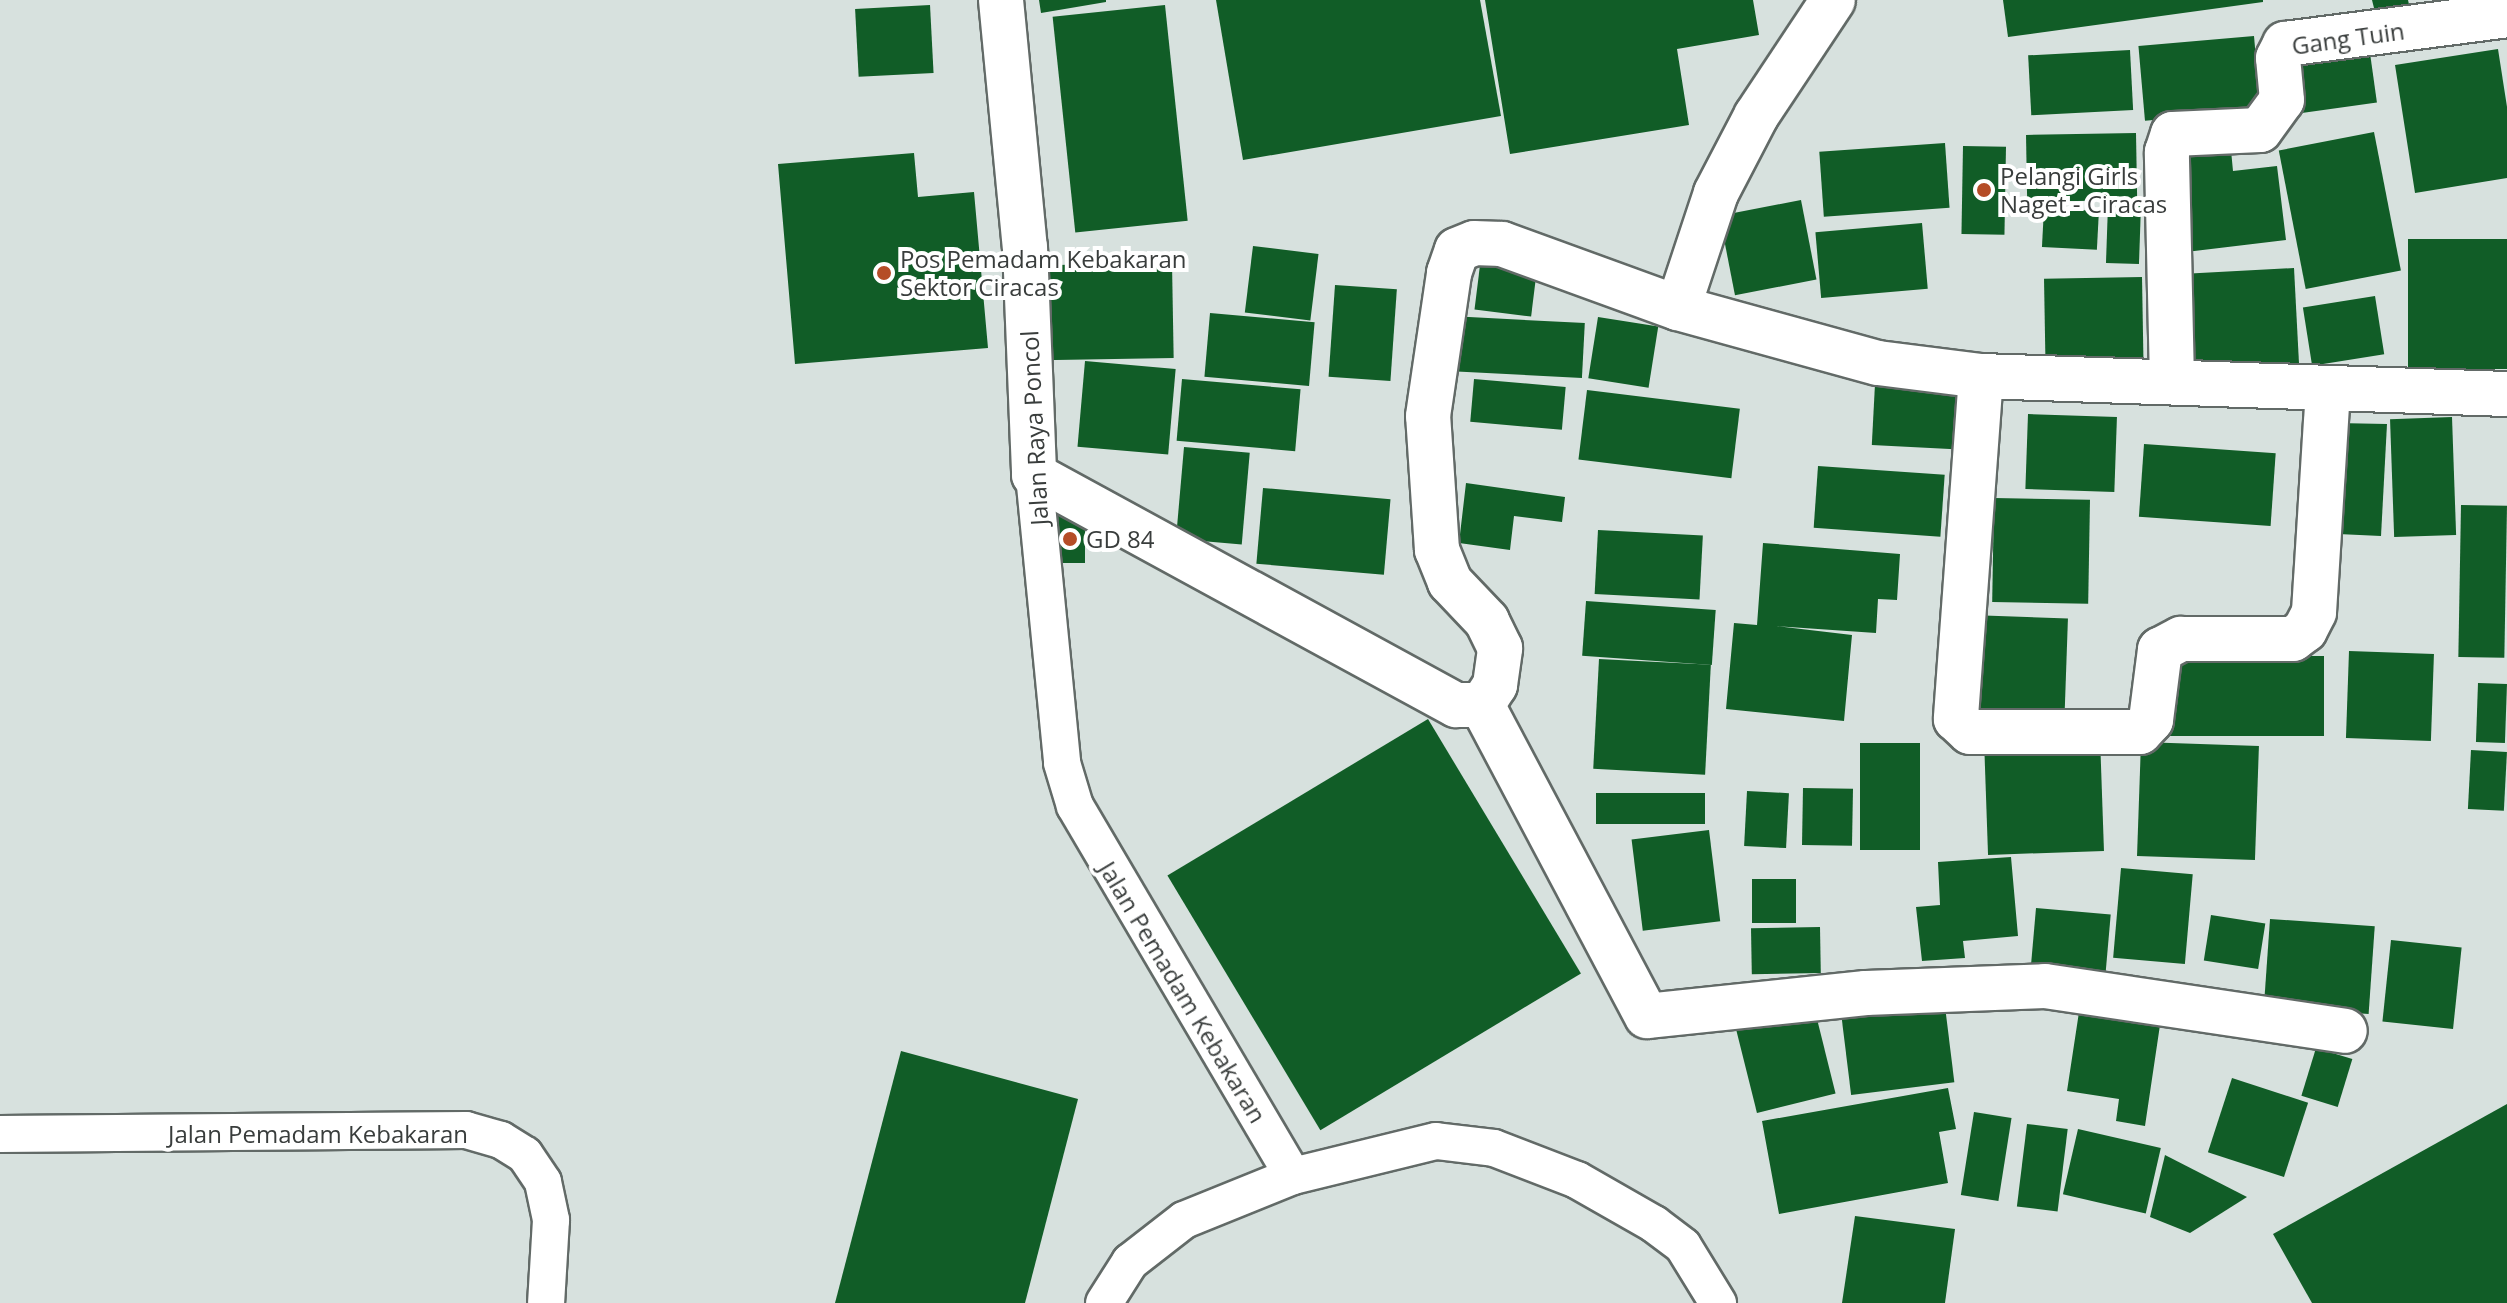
<!DOCTYPE html>
<style>
body{margin:0}
#map{position:relative;width:2507px;height:1303px;overflow:hidden;background:#d7e1de;font-family:"Open Sans",sans-serif}
div>[style]{position:absolute}
.building>*{inset:0;background:#115d27;transform-origin:0 0}
.roads{filter:drop-shadow(2px 0 #626a67) drop-shadow(-2px 0 #626a67) drop-shadow(0 2px #626a67) drop-shadow(0 -2px #626a67)}
.lane>*{height:36px;margin:-18px;padding:0 18px;transform-origin:18px;border-radius:18px;background:#fff}
.street>*{height:44px;margin:-22px;padding:0 22px;transform-origin:22px;border-radius:22px;background:#fff}
.dots>*{width:22px;height:22px;translate:-50% -50%;box-sizing:border-box;border:4px solid #fff;border-radius:50%}
span{translate:-50% -50%;white-space:nowrap;text-align:center;line-height:1.15;-webkit-text-stroke:8px #fff;paint-order:stroke}
.street-label{font-size:24px;color:#393d3c}
.poi-label{font-size:24px;color:#393d3c}
.left{translate:0 -50%;text-align:left}
</style>
<div id="map">
<div class="building">
<div style="clip-path:polygon(1039px 0,1106px 0,1106px 2px,1041px 13px)"></div>
<div style="clip-path:polygon(1216px 0,1480px 0,1501px 116px,1243px 160px)"></div>
<div style="clip-path:polygon(1485px 0,1753px 0,1759px 35px,1677px 49px,1689px 125px,1510px 154px)"></div>
<div style="clip-path:polygon(2003px 0,2263px 0,2263px 2px,2008px 37px)"></div>
<div style="clip-path:polygon(2372px 0,2408px 0,2410px 9px,2376px 16px)"></div>
<div style="left:930px;top:5px;width:68px;height:75px;rotate:87deg"></div>
<div style="left:1165px;top:5px;width:217px;height:113px;rotate:84deg"></div>
<div style="left:2254px;top:36px;width:75px;height:116px;rotate:85deg"></div>
<div style="left:2369px;top:46px;width:57px;height:83px;rotate:82deg"></div>
<div style="clip-path:polygon(2498px 49px,2507px 107px,2507px 178px,2415px 193px,2395px 65px)"></div>
<div style="left:2130px;top:50px;width:60px;height:102px;rotate:87deg"></div>
<div style="left:2374px;top:132px;width:141px;height:97px;rotate:79deg"></div>
<div style="left:2136px;top:133px;width:67px;height:110px;rotate:89deg"></div>
<div style="left:1945px;top:143px;width:65px;height:126px;rotate:86deg"></div>
<div style="left:1963px;top:146px;width:43px;height:88px;rotate:1deg"></div>
<div style="clip-path:polygon(2231px 150px,2233px 171px,2277px 166px,2286px 240px,2186px 252px,2174px 157px)"></div>
<div style="clip-path:polygon(914px 153px,918px 197px,974px 192px,988px 348px,795px 364px,778px 164px)"></div>
<div style="left:1801px;top:200px;width:81px;height:83px;rotate:79deg"></div>
<div style="left:2108px;top:205px;width:33px;height:58px;rotate:2deg"></div>
<div style="left:2044px;top:208px;width:55px;height:39px;rotate:3deg"></div>
<div style="left:1922px;top:223px;width:66px;height:107px;rotate:85deg"></div>
<div style="left:2507px;top:239px;width:130px;height:99px;rotate:90deg"></div>
<div style="left:1253px;top:246px;width:66px;height:67px;rotate:7deg"></div>
<div style="left:1481px;top:257px;width:57px;height:53px;rotate:7deg"></div>
<div style="left:1172px;top:263px;width:95px;height:133px;rotate:89deg"></div>
<div style="left:2294px;top:268px;width:97px;height:113px;rotate:87deg"></div>
<div style="left:2142px;top:277px;width:80px;height:98px;rotate:89deg"></div>
<div style="left:1335px;top:285px;width:62px;height:92px;rotate:4deg"></div>
<div style="left:2375px;top:296px;width:59px;height:73px;rotate:81deg"></div>
<div style="left:1210px;top:313px;width:105px;height:64px;rotate:5deg"></div>
<div style="left:1450px;top:316px;width:135px;height:55px;rotate:3deg"></div>
<div style="left:1598px;top:317px;width:61px;height:62px;rotate:9deg"></div>
<div style="left:1085px;top:361px;width:91px;height:86px;rotate:5deg"></div>
<div style="left:1182px;top:379px;width:119px;height:62px;rotate:5deg"></div>
<div style="left:1474px;top:379px;width:92px;height:43px;rotate:5deg"></div>
<div style="left:1875px;top:384px;width:83px;height:61px;rotate:3deg"></div>
<div style="left:1587px;top:390px;width:154px;height:70px;rotate:7deg"></div>
<div style="left:2028px;top:414px;width:89px;height:75px;rotate:2deg"></div>
<div style="left:2452px;top:417px;width:118px;height:62px;rotate:88deg"></div>
<div style="clip-path:polygon(2336px 423px,2387px 424px,2381px 536px,2338px 534px)"></div>
<div style="left:2144px;top:444px;width:132px;height:73px;rotate:4deg"></div>
<div style="left:1184px;top:447px;width:66px;height:92px;rotate:5deg"></div>
<div style="left:1818px;top:466px;width:127px;height:62px;rotate:4deg"></div>
<div style="clip-path:polygon(1466px 483px,1565px 497px,1562px 522px,1514px 516px,1510px 550px,1459px 543px)"></div>
<div style="left:1263px;top:488px;width:128px;height:76px;rotate:5deg"></div>
<div style="left:1994px;top:498px;width:96px;height:104px;rotate:1deg"></div>
<div style="left:2461px;top:505px;width:46px;height:152px;rotate:1deg"></div>
<div style="left:1053px;top:514px;width:32px;height:49px"></div>
<div style="left:1598px;top:530px;width:105px;height:64px;rotate:3deg"></div>
<div style="clip-path:polygon(1763px 543px,1900px 554px,1897px 600px,1878px 599px,1876px 633px,1776px 626px,1852px 635px,1844px 721px,1726px 709px,1734px 623px,1757px 625px)"></div>
<div style="left:1586px;top:601px;width:130px;height:55px;rotate:4deg"></div>
<div style="left:1970px;top:615px;width:98px;height:106px;rotate:2deg"></div>
<div style="left:2349px;top:651px;width:85px;height:87px;rotate:2deg"></div>
<div style="left:2165px;top:656px;width:159px;height:80px"></div>
<div style="left:1599px;top:659px;width:112px;height:110px;rotate:3deg"></div>
<div style="left:2478px;top:683px;width:29px;height:59px;rotate:2deg"></div>
<div style="left:1428px;top:719px;width:297px;height:304px;rotate:59deg"></div>
<div style="left:2100px;top:737px;width:114px;height:116px;rotate:88deg"></div>
<div style="left:2141px;top:742px;width:118px;height:114px;rotate:2deg"></div>
<div style="left:1860px;top:743px;width:60px;height:107px"></div>
<div style="left:2471px;top:750px;width:36px;height:59px;rotate:3deg"></div>
<div style="left:1803px;top:788px;width:50px;height:57px;rotate:1deg"></div>
<div style="left:1747px;top:791px;width:42px;height:55px;rotate:3deg"></div>
<div style="left:1596px;top:793px;width:109px;height:31px"></div>
<div style="left:1709px;top:830px;width:92px;height:78px;rotate:83deg"></div>
<div style="clip-path:polygon(2011px 857px,2018px 936px,1963px 941px,1965px 958px,1922px 961px,1916px 907px,1940px 905px,1938px 862px)"></div>
<div style="left:2121px;top:868px;width:72px;height:90px;rotate:5deg"></div>
<div style="left:1752px;top:879px;width:44px;height:44px"></div>
<div style="left:2036px;top:908px;width:75px;height:59px;rotate:5deg"></div>
<div style="left:2211px;top:915px;width:55px;height:46px;rotate:9deg"></div>
<div style="left:2270px;top:919px;width:105px;height:88px;rotate:4deg"></div>
<div style="left:1820px;top:927px;width:46px;height:69px;rotate:89deg"></div>
<div style="left:2391px;top:940px;width:71px;height:82px;rotate:6deg"></div>
<div style="left:1944px;top:998px;width:85px;height:104px;rotate:83deg"></div>
<div style="left:1815px;top:1011px;width:85px;height:81px;rotate:76deg"></div>
<div style="clip-path:polygon(2079px 1012px,2160px 1025px,2145px 1126px,2116px 1121px,2119px 1099px,2067px 1091px)"></div>
<div style="left:2316px;top:1048px;width:38px;height:50px;rotate:17deg"></div>
<div style="clip-path:polygon(901px 1051px,1078px 1099px,1025px 1303px,835px 1303px)"></div>
<div style="left:2232px;top:1078px;width:80px;height:78px;rotate:18deg"></div>
<div style="clip-path:polygon(1948px 1088px,1956px 1129px,1939px 1132px,1948px 1183px,1779px 1214px,1762px 1121px)"></div>
<div style="clip-path:polygon(2507px 1104px,2507px 1303px,2312px 1303px,2273px 1234px)"></div>
<div style="left:1974px;top:1112px;width:38px;height:84px;rotate:9deg"></div>
<div style="left:2027px;top:1124px;width:41px;height:83px;rotate:7deg"></div>
<div style="left:2078px;top:1129px;width:85px;height:67px;rotate:13deg"></div>
<div style="clip-path:polygon(2165px 1155px,2247px 1197px,2190px 1233px,2150px 1217px)"></div>
<div style="clip-path:polygon(1855px 1216px,1955px 1229px,1945px 1303px,1842px 1303px)"></div>
</div>
<div class="roads">
<div class="lane">
<div style="left:1034px;top:475px;width:289px;rotate:84.4deg"></div>
<div style="left:1062px;top:763px;width:45px;rotate:73.2deg"></div>
<div style="left:1075px;top:806px;width:429px;rotate:59.5deg"></div>
<div style="left:0;top:1134px;width:466px;rotate:-0.5deg"></div>
<div style="left:466px;top:1130px;width:36px;rotate:16deg"></div>
<div style="left:501px;top:1140px;width:28px;rotate:32deg"></div>
<div style="left:525px;top:1155px;width:32px;rotate:56deg"></div>
<div style="left:543px;top:1182px;width:39px;rotate:78deg"></div>
<div style="left:551px;top:1220px;width:83px;rotate:93.4deg"></div>
<div style="left:1104px;top:1303px;width:49px;rotate:-57.6deg"></div>
<div style="left:1130px;top:1262px;width:68px;rotate:-37.9deg"></div>
<div style="left:1184px;top:1220px;width:118px;rotate:-22deg"></div>
<div style="left:1293px;top:1176px;width:147px;rotate:-13.8deg"></div>
<div style="left:1436px;top:1141px;width:58px;rotate:6.9deg"></div>
<div style="left:1494px;top:1148px;width:89px;rotate:21.1deg"></div>
<div style="left:1577px;top:1180px;width:89px;rotate:29.7deg"></div>
<div style="left:1654px;top:1224px;width:36px;rotate:37deg"></div>
<div style="left:1683px;top:1246px;width:67px;rotate:58.4deg"></div>
</div>
<div class="street">
<div style="left:1001px;top:0;width:248px;rotate:84.5deg"></div>
<div style="left:1025px;top:247px;width:228px;rotate:87.7deg"></div>
<div style="left:1034px;top:475px;width:481px;rotate:28.6deg"></div>
<div style="left:1456px;top:705px;width:26px"></div>
<div style="left:1482px;top:705px;width:24px;rotate:-57deg"></div>
<div style="left:1495px;top:685px;width:37px;rotate:-82deg"></div>
<div style="left:1500px;top:648px;width:30px;rotate:-116deg"></div>
<div style="left:1487px;top:621px;width:54px;rotate:-133.5deg"></div>
<div style="left:1450px;top:582px;width:35px;rotate:-112deg"></div>
<div style="left:1437px;top:550px;width:134px;rotate:-93.8deg"></div>
<div style="left:1428px;top:416px;width:145px;rotate:-81.6deg"></div>
<div style="left:1449px;top:273px;width:24px;rotate:-71deg"></div>
<div style="left:1457px;top:250px;width:18px;rotate:-22deg"></div>
<div style="left:1474px;top:243px;width:28px;rotate:2deg"></div>
<div style="left:1502px;top:244px;width:187px;rotate:20deg"></div>
<div style="left:1678px;top:308px;width:207px;rotate:15.4deg"></div>
<div style="left:1878px;top:363px;width:104px;rotate:7.2deg"></div>
<div style="left:1981px;top:376px;width:526px;rotate:1.96deg"></div>
<div style="left:1678px;top:308px;width:121px;rotate:-71.7deg"></div>
<div style="left:1716px;top:193px;width:87px;rotate:-62.5deg"></div>
<div style="left:1756px;top:116px;width:139px;rotate:-56.4deg"></div>
<div style="left:1981px;top:376px;width:344px;rotate:94.2deg"></div>
<div style="left:1956px;top:719px;width:19px;rotate:43deg"></div>
<div style="left:1970px;top:732px;width:170px"></div>
<div style="left:2140px;top:732px;width:16px;rotate:-47deg"></div>
<div style="left:2151px;top:720px;width:71px;rotate:-82.7deg"></div>
<div style="left:2160px;top:650px;width:24px;rotate:-28deg"></div>
<div style="left:2181px;top:639px;width:112px"></div>
<div style="left:2293px;top:639px;width:15px;rotate:-37deg"></div>
<div style="left:2305px;top:630px;width:20px;rotate:-63deg"></div>
<div style="left:2314px;top:612px;width:222px;rotate:-86.4deg"></div>
<div style="left:2172px;top:381px;width:229px;rotate:-91.3deg"></div>
<div style="left:2167px;top:152px;width:19px;rotate:-72deg"></div>
<div style="left:2173px;top:134px;width:87px;rotate:-2.6deg"></div>
<div style="left:2260px;top:130px;width:37px;rotate:-54deg"></div>
<div style="left:2282px;top:100px;width:42px;rotate:-95.4deg"></div>
<div style="left:2278px;top:58px;width:16px;rotate:-63deg"></div>
<div style="left:2285px;top:44px;width:224px;rotate:-7.4deg"></div>
<div style="left:1482px;top:705px;width:352px;rotate:62.1deg"></div>
<div style="left:1647px;top:1016px;width:220px;rotate:-6deg"></div>
<div style="left:1866px;top:993px;width:179px;rotate:-2.2deg"></div>
<div style="left:2045px;top:986px;width:303px;rotate:8.5deg"></div>
</div>
</div>
<div class="dots">
<div style="left:1984px;top:190px;background:#b54d27"></div>
<div style="left:884px;top:273px;background:#b54d27"></div>
<div style="left:1070px;top:539px;background:#b54d27"></div>
</div>
<div class="street-label">
<span style="left:2348px;top:38px;rotate:-8deg">Gang Tuin</span>
<span style="left:1034px;top:428px;rotate:-93deg">Jalan Raya Poncol</span>
<span style="left:1183px;top:992px;rotate:59deg">Jalan Pemadam Kebakaran</span>
<span style="left:318px;top:1134px">Jalan Pemadam Kebakaran</span>
</div>
<div class="poi-label">
<span class="left" style="left:2000px;top:190px">Pelangi Girls<br>Naget - Ciracas</span>
<span class="left" style="left:900px;top:273px">Pos Pemadam Kebakaran<br>Sektor Ciracas</span>
<span class="left" style="left:1086px;top:539px">GD 84</span>
</div>
</div>
